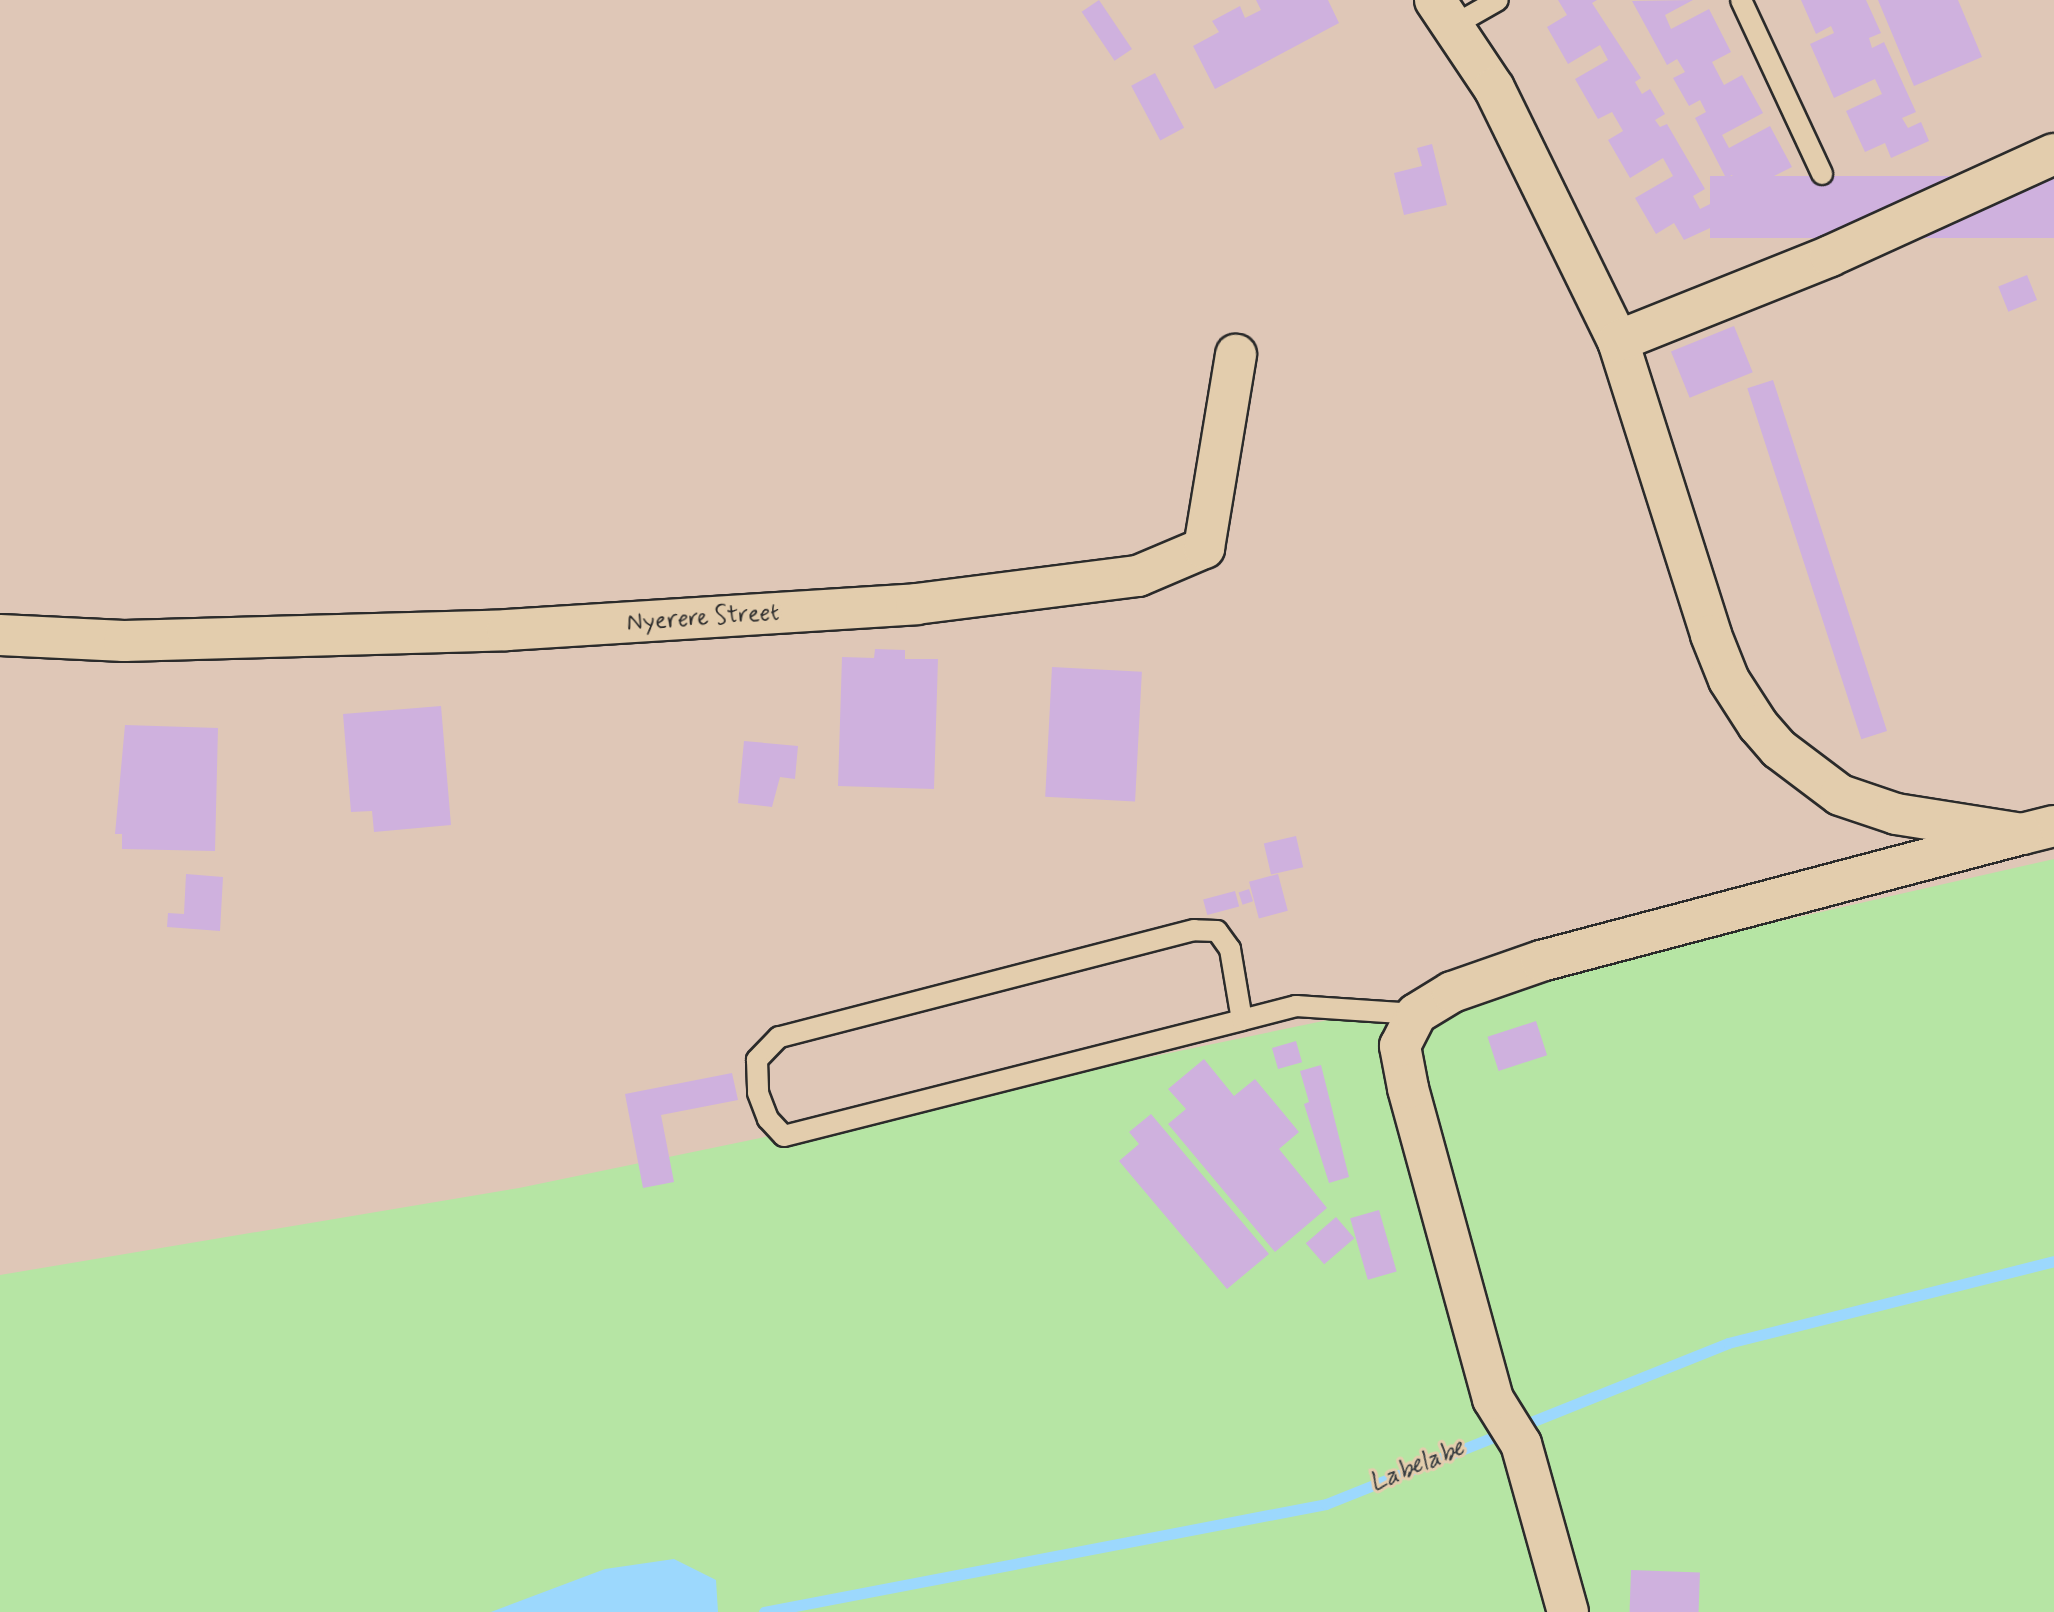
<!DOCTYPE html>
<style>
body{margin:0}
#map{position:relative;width:2054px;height:1612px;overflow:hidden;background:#dfc7b7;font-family:Mynerve,sans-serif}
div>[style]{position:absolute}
.green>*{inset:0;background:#b6e5a4}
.water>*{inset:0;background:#9cd8fd}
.stream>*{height:11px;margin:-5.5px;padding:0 5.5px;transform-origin:5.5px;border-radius:5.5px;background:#9cd8fd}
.building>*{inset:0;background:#cfb1de;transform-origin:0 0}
.roads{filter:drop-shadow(2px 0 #2b2b2b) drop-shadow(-2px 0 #2b2b2b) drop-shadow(0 2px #2b2b2b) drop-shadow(0 -2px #2b2b2b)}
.lane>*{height:20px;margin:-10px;padding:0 10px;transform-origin:10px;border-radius:10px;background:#e3cdad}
.street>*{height:40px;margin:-20px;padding:0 20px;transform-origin:20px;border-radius:20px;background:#e3cdad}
span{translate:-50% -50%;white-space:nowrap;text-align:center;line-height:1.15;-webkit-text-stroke:6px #e3cdad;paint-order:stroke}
.street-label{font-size:24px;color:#2b2b2b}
.water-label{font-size:26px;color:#363c40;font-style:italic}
</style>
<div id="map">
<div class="green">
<div style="clip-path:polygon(2054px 859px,2054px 1612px,0 1612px,0 1275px,519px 1188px,1540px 976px)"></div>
</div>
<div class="water">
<div style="clip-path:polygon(674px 1559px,716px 1580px,718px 1612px,491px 1612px,605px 1569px)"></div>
</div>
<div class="stream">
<div style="left:764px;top:1612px;width:572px;rotate:-10.88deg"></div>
<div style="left:1326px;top:1504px;width:433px;rotate:-21.8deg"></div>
<div style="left:1728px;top:1343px;width:336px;rotate:-14.1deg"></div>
</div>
<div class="building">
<div style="left:1099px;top:0;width:59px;height:21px;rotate:56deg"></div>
<div style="clip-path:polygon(1256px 0,1328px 0,1339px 23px,1215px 89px,1193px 46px,1219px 32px,1212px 21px,1240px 6px,1245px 18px,1261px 10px)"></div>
<div style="clip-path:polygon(1558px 0,1597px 0,1592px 3px,1641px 78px,1635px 82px,1642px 94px,1650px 89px,1665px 114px,1655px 120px,1660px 127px,1667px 124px,1705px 189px,1693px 196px,1700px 209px,1710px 204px,1721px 223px,1684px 240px,1674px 223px,1656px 234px,1635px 198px,1673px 176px,1663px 158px,1630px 178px,1608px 140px,1623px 131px,1612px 112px,1598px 119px,1575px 79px,1608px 60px,1600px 45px,1568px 64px,1547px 27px,1567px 15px)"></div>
<div style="clip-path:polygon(1693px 0,1665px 15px,1671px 29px,1709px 9px,1731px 52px,1712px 62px,1724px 85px,1742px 75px,1763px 113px,1722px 135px,1729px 148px,1770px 126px,1792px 167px,1772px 177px,1779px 189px,1741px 210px,1732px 194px,1740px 190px,1732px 175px,1726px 178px,1695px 118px,1706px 112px,1700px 100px,1689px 106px,1673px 78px,1685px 72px,1677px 59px,1667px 65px,1632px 1px)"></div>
<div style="clip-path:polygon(1801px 0,1866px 0,1881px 33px,1869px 38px,1872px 48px,1884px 42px,1916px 112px,1902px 118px,1908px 128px,1921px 122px,1929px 141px,1891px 158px,1885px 143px,1865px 152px,1846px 111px,1882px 94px,1875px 79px,1834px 98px,1810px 44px,1834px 33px,1831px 26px,1816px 34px)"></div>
<div style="clip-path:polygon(1878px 0,1958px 0,1982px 57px,1914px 86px)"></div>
<div style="left:1155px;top:73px;width:62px;height:27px;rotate:62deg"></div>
<div style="clip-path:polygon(1432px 144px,1447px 205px,1404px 215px,1394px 173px,1422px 166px,1417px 148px)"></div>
<div style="left:2054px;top:176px;width:62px;height:344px;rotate:90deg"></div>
<div style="left:2027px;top:275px;width:27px;height:31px;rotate:68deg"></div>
<div style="left:1734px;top:326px;width:50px;height:68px;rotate:68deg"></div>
<div style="left:1773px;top:380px;width:369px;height:27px;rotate:72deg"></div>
<div style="clip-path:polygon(875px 649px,905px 650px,905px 659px,938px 659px,934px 789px,838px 786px,842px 657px,874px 658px)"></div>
<div style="left:1052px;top:667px;width:90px;height:130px;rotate:3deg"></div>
<div style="clip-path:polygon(441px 706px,451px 825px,374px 832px,372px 811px,351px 812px,343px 714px)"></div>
<div style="clip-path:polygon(125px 725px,218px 728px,215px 851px,122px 849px,122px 834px,115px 834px)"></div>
<div style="clip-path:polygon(744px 741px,798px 746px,795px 779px,780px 777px,772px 807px,738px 803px)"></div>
<div style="left:1296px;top:836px;width:32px;height:33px;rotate:77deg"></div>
<div style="clip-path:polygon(186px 874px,223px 877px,220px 931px,167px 927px,168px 913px,184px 914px)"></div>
<div style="left:1278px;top:874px;width:38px;height:30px;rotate:75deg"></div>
<div style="left:1249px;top:889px;width:13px;height:11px;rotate:72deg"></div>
<div style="left:1235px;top:891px;width:16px;height:33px;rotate:75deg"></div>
<div style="left:1536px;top:1021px;width:36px;height:51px;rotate:72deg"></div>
<div style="left:1296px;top:1041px;width:22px;height:25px;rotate:74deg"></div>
<div style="clip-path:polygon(1204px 1059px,1234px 1096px,1255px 1079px,1299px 1132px,1279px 1149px,1327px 1208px,1275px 1252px,1168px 1124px,1186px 1109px,1168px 1089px)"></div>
<div style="clip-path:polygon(1321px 1065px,1349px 1177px,1329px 1183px,1304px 1104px,1309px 1102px,1300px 1071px)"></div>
<div style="clip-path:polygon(732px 1073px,738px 1100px,661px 1115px,674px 1182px,643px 1188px,625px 1094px)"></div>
<div style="clip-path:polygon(1151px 1114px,1269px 1254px,1227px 1289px,1119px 1161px,1139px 1144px,1129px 1132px)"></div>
<div style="left:1379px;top:1210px;width:64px;height:30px;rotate:74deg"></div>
<div style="left:1336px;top:1217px;width:28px;height:40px;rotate:49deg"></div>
<div style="left:1631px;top:1570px;width:69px;height:42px;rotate:2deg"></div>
</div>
<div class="roads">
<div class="lane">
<div style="left:1741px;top:0;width:192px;rotate:65deg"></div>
<div style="left:1456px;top:24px;width:48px;rotate:-29.7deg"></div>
<div style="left:1242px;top:1020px;width:72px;rotate:-99.6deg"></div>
<div style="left:1230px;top:949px;width:22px;rotate:-126deg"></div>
<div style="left:1217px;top:931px;width:23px;rotate:-178deg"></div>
<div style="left:1194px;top:930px;width:429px;rotate:165.5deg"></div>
<div style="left:779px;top:1037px;width:32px;rotate:134deg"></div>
<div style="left:757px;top:1060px;width:33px;rotate:88deg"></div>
<div style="left:758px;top:1093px;width:28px;rotate:69deg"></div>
<div style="left:768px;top:1119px;width:23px;rotate:47deg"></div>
<div style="left:784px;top:1136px;width:472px;rotate:-14.2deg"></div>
<div style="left:1242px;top:1020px;width:56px;rotate:-14.5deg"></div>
<div style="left:1296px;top:1006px;width:120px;rotate:3.8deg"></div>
</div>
<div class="street">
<div style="left:1435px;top:0;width:106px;rotate:56.2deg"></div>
<div style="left:1494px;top:88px;width:282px;rotate:63.9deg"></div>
<div style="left:1618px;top:341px;width:308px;rotate:72.4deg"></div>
<div style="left:1711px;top:635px;width:48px;rotate:68.2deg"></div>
<div style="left:1729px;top:680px;width:54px;rotate:57.2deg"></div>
<div style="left:1758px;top:725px;width:32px;rotate:49deg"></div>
<div style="left:1779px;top:749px;width:76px;rotate:37deg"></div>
<div style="left:1840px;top:795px;width:59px;rotate:18.7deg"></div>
<div style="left:1896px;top:814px;width:128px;rotate:9deg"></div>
<div style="left:2022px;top:834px;width:33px;rotate:-14deg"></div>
<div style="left:1618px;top:341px;width:228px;rotate:-21.8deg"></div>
<div style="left:1830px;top:256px;width:246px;rotate:-24.5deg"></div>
<div style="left:0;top:635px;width:124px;rotate:2.8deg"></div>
<div style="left:124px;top:641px;width:383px;rotate:-1.6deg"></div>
<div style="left:507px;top:630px;width:410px;rotate:-3.6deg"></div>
<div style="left:916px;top:604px;width:224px;rotate:-7.2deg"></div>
<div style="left:1138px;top:576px;width:72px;rotate:-23deg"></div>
<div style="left:1204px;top:548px;width:196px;rotate:-80.6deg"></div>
<div style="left:1568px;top:1612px;width:174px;rotate:-105.6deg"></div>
<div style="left:1521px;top:1444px;width:53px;rotate:-121.9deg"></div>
<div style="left:1493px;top:1399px;width:322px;rotate:-105.3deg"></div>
<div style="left:1408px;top:1088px;width:43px;rotate:-100.8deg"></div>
<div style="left:1400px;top:1046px;width:36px;rotate:-63deg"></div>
<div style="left:1416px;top:1014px;width:42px;rotate:-31.4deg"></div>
<div style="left:1452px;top:992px;width:94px;rotate:-19.2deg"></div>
<div style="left:1541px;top:961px;width:497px;rotate:-14.8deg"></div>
</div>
</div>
<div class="street-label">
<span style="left:703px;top:618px;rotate:-4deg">Nyerere Street</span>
</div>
<div class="water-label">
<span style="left:1417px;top:1467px;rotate:-22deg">Labelabe</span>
</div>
</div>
